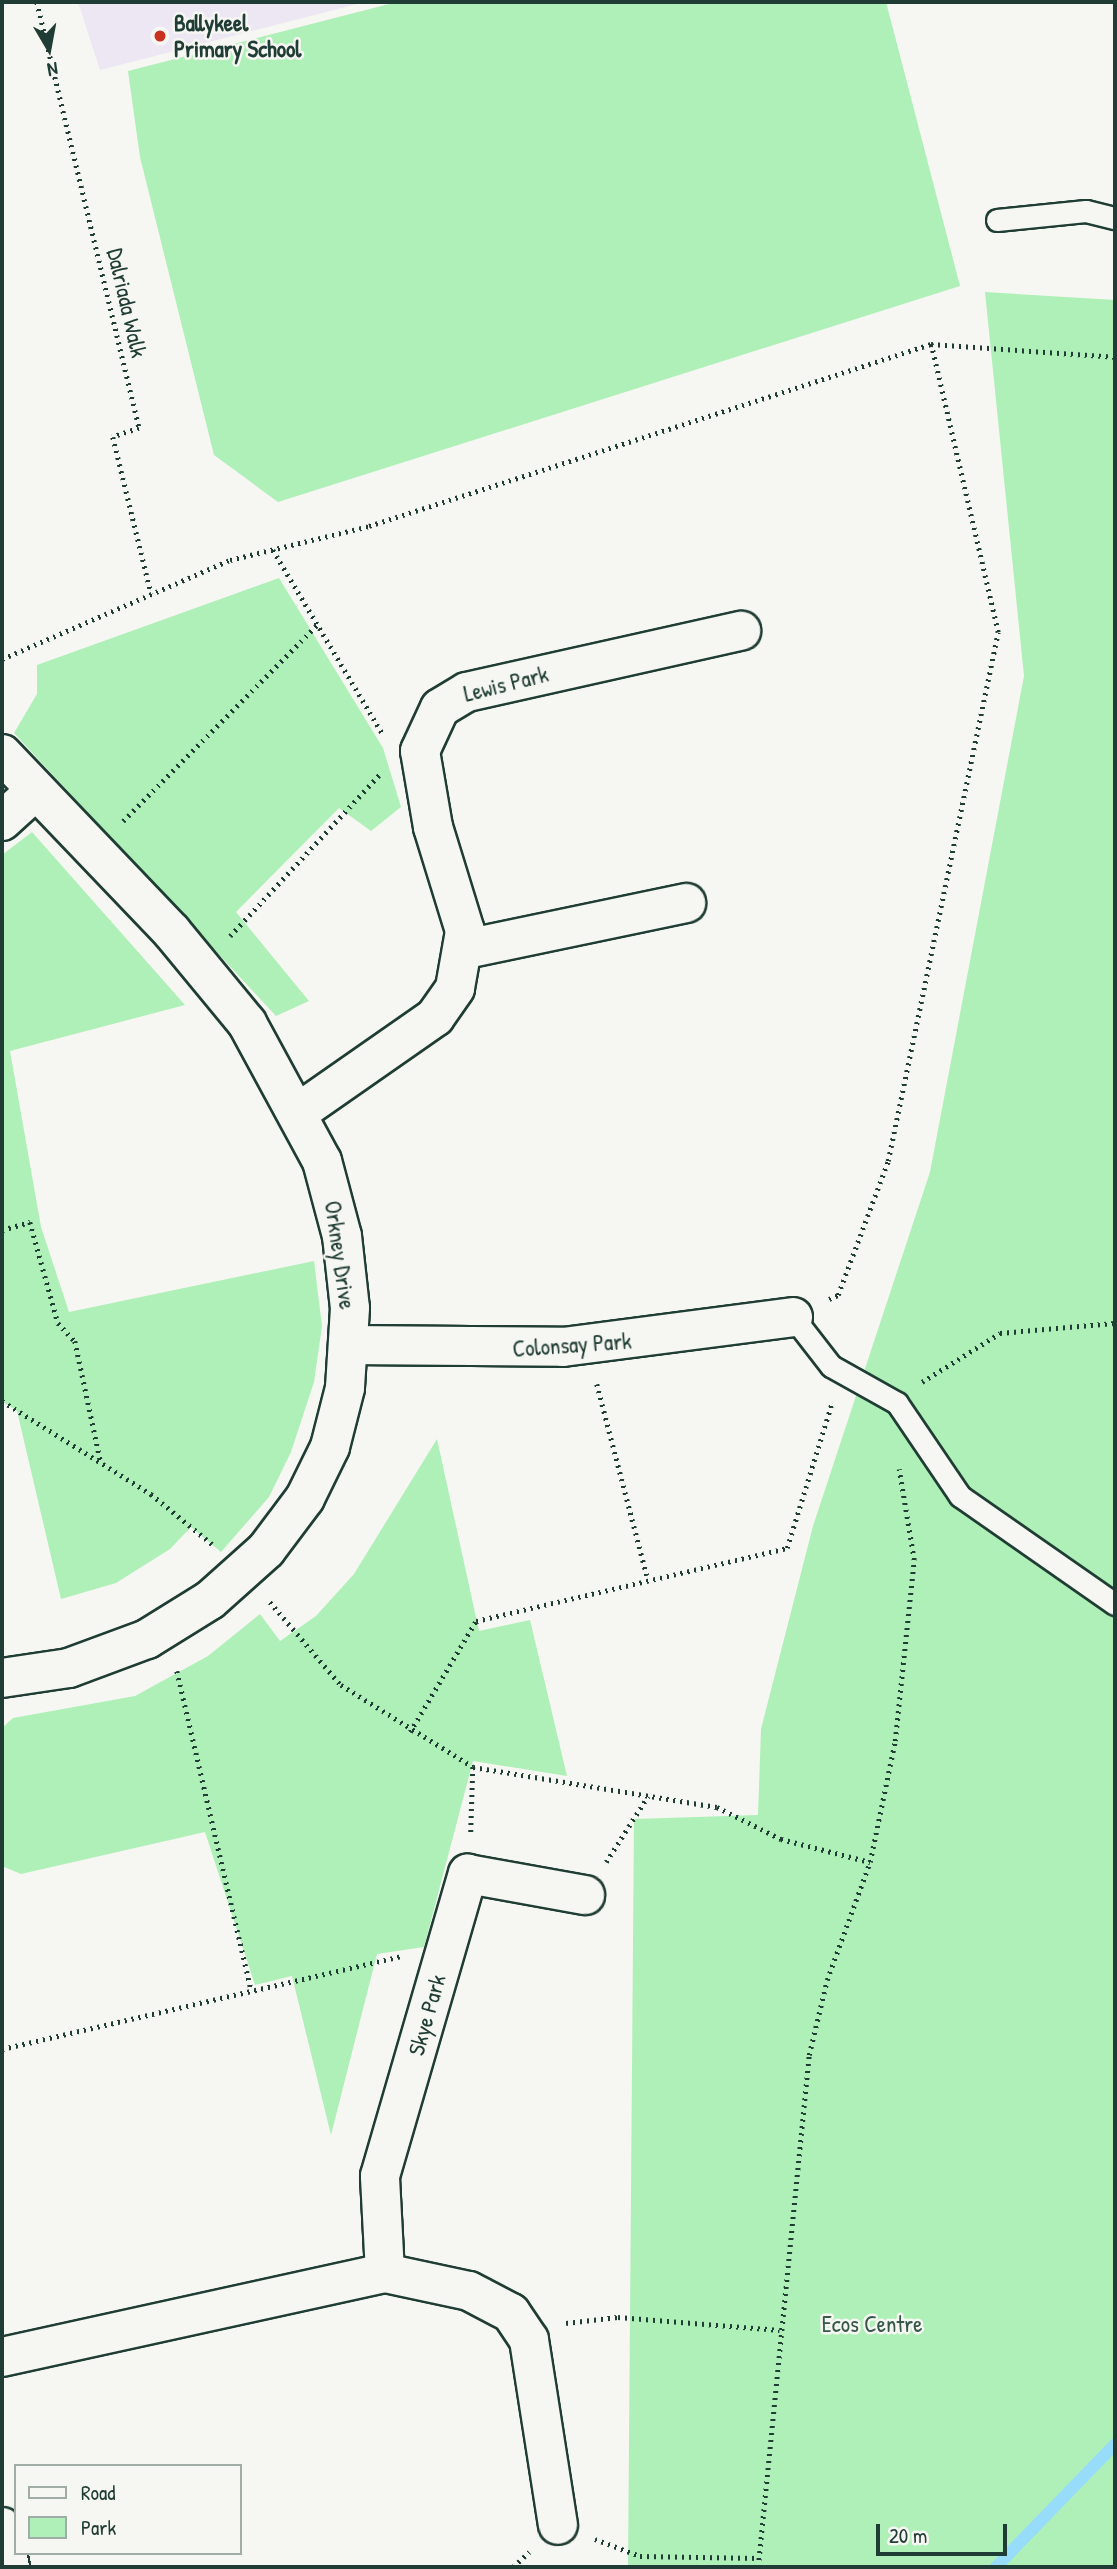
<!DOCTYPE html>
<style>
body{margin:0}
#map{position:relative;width:1117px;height:2569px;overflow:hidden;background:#f6f6f2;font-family:"Patrick Hand",sans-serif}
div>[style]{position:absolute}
.built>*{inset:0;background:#ece7f3}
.green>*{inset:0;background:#aff0b8}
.stream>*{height:12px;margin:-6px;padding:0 6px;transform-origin:6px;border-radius:6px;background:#98dcfb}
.path>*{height:4.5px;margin-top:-2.25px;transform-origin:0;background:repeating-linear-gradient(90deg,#1f3d34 0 2px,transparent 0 7px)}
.roads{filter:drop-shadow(2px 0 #1f3d34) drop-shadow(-2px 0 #1f3d34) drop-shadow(0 2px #1f3d34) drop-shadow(0 -2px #1f3d34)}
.service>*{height:21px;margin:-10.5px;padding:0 10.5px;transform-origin:10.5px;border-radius:10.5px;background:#f6f6f2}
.minor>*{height:38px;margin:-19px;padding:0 19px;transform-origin:19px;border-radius:19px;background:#f6f6f2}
.dots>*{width:19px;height:19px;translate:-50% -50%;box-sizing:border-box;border:4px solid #f6f6f2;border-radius:50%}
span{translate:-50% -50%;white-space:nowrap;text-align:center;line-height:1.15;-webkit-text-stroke:5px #f6f6f2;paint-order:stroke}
.poi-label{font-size:23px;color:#1f3d34;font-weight:700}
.left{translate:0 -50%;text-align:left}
.street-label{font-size:23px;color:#1f3d34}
.park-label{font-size:23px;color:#355848}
.frame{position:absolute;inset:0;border:4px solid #1f3d34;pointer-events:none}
.legend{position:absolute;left:14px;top:2464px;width:228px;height:91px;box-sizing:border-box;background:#f6f6f2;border:2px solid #a0aca6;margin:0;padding:9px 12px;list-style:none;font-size:21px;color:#1f3d34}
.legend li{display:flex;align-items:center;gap:14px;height:35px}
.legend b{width:35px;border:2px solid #a0aca6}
.north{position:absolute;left:14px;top:14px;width:70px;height:70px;-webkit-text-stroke:5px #f6f6f2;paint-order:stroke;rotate:170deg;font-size:19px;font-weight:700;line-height:28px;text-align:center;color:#1f3d34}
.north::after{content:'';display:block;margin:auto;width:24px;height:32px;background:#1f3d34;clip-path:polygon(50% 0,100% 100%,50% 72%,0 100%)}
.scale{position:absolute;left:876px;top:2524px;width:131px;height:32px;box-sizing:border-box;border:4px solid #1f3d34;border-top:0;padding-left:9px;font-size:21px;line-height:24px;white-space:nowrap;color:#1f3d34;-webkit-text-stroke:5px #f6f6f2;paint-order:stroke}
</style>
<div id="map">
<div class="built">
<div style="clip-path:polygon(78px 2px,365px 2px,100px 70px)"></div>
</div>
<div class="green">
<div style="clip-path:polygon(397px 2px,886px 2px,960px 286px,278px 502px,214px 455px,140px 157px,128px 71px)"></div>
<div style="clip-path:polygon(985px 292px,1115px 300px,1115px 2567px,628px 2567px,634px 1819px,758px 1815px,761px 1729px,813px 1526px,930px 1172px,1024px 676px)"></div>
<div style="clip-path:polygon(279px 578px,383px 748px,401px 807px,371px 831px,339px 808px,236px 912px,309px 1001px,276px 1016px,14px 733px,37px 694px,37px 665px)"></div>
<div style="clip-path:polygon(32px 832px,185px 1005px,10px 1051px,41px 1227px,69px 1312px,314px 1261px,322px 1326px,314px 1382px,291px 1452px,269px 1497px,221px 1552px,191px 1527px,170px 1549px,116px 1583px,61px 1599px,17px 1411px,2px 1401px,2px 855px)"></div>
<div style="clip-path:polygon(437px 1439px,479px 1631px,530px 1620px,567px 1776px,473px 1761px,424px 1947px,377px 1954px,331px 2135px,292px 1976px,255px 1985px,205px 1832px,21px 1874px,2px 1866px,2px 1728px,13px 1718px,135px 1696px,208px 1656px,260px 1614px,280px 1641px,316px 1616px,354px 1574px)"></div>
</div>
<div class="stream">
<div style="left:996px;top:2567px;width:171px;rotate:-45.9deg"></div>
</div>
<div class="path">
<div style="left:37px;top:2px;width:438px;rotate:76.5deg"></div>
<div style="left:139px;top:428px;width:28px;rotate:161deg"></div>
<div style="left:113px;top:437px;width:161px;rotate:76.3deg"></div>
<div style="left:273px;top:550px;width:213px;rotate:59.2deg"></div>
<div style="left:2px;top:659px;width:249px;rotate:-23.5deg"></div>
<div style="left:230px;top:560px;width:143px;rotate:-13.7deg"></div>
<div style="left:369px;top:526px;width:591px;rotate:-17.94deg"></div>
<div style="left:931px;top:344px;width:184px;rotate:4deg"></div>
<div style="left:123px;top:821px;width:276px;rotate:-45.3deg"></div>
<div style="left:230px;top:936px;width:222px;rotate:-47.2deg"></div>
<div style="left:2px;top:1230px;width:29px;rotate:-16deg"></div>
<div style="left:30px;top:1222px;width:105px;rotate:74.5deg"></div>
<div style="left:58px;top:1323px;width:25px;rotate:47deg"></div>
<div style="left:75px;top:1341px;width:125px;rotate:78deg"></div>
<div style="left:829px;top:1299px;width:10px;rotate:-24deg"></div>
<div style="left:838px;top:1295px;width:143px;rotate:-69.5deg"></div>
<div style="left:888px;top:1161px;width:540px;rotate:-78.25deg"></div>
<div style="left:998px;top:632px;width:296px;rotate:-103.1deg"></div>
<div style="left:922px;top:1382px;width:92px;rotate:-32.1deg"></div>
<div style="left:1000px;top:1333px;width:115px;rotate:-5deg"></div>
<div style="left:597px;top:1384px;width:198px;rotate:75.4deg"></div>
<div style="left:2px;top:1401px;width:176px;rotate:32deg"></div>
<div style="left:151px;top:1494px;width:79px;rotate:39.3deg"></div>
<div style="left:270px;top:1602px;width:109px;rotate:49.5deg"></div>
<div style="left:341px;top:1685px;width:155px;rotate:31.8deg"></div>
<div style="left:473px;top:1767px;width:65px;rotate:91.8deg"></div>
<div style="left:177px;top:1671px;width:327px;rotate:76.9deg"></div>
<div style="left:410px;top:1732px;width:129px;rotate:-59.3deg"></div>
<div style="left:476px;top:1621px;width:319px;rotate:-13.2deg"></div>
<div style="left:787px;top:1548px;width:152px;rotate:-72.8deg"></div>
<div style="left:473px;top:1767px;width:247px;rotate:9.3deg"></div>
<div style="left:717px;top:1807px;width:72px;rotate:26.6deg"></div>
<div style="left:781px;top:1839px;width:92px;rotate:14.5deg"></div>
<div style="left:606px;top:1862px;width:78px;rotate:-57.5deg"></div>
<div style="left:2px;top:2049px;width:411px;rotate:-13.1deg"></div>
<div style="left:566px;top:2323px;width:52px;rotate:-6.6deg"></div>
<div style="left:618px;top:2317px;width:162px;rotate:4.6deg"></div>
<div style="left:595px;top:2539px;width:48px;rotate:20.7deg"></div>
<div style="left:640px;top:2556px;width:119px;rotate:1deg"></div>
<div style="left:513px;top:2567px;width:22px;rotate:-43deg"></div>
<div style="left:758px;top:2567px;width:515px;rotate:-84.31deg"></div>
<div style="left:809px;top:2055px;width:77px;rotate:-76.5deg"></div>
<div style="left:827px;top:1980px;width:126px;rotate:-70deg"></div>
<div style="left:870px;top:1862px;width:124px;rotate:-78.3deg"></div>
<div style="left:895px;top:1741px;width:182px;rotate:-84deg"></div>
<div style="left:914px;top:1560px;width:92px;rotate:-99.4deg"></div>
</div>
<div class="roads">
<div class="service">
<div style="left:997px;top:220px;width:89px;rotate:-5.8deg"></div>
<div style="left:1086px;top:211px;width:30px;rotate:14deg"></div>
<div style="left:793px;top:1317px;width:62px;rotate:52.2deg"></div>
<div style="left:831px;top:1366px;width:76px;rotate:29.3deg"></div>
<div style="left:897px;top:1403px;width:112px;rotate:55.9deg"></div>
<div style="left:960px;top:1496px;width:189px;rotate:34.9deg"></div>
</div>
<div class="minor">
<div style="left:2px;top:754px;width:246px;rotate:46.3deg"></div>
<div style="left:172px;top:932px;width:118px;rotate:50.5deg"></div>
<div style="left:247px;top:1023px;width:157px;rotate:61.5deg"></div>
<div style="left:322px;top:1161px;width:78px;rotate:75.1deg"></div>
<div style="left:342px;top:1236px;width:72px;rotate:83.7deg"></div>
<div style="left:350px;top:1308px;width:80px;rotate:93.6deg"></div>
<div style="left:345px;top:1388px;width:61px;rotate:104.3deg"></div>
<div style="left:330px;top:1447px;width:57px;rotate:116.1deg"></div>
<div style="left:305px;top:1498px;width:65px;rotate:126.9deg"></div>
<div style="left:266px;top:1550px;width:75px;rotate:138.2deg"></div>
<div style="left:210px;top:1600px;width:74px;rotate:148.2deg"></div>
<div style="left:147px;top:1639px;width:83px;rotate:159.6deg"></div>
<div style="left:69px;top:1668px;width:68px;rotate:171.5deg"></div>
<div style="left:2px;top:821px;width:45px;rotate:-42.3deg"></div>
<div style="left:466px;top:949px;width:225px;rotate:-11.8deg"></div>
<div style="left:299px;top:1112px;width:166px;rotate:-34.9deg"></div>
<div style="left:435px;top:1017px;width:35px;rotate:-55deg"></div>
<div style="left:455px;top:988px;width:58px;rotate:-80deg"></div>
<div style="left:465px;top:931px;width:109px;rotate:-107.1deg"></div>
<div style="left:433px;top:827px;width:77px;rotate:-99.7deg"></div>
<div style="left:420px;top:751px;width:47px;rotate:-65.1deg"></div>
<div style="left:440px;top:708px;width:31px;rotate:-31deg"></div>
<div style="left:467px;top:692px;width:281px;rotate:-12.6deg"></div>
<div style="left:349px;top:1345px;width:214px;rotate:0.5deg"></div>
<div style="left:563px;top:1347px;width:232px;rotate:-7.4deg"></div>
<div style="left:385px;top:2273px;width:97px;rotate:-93deg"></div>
<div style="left:380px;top:2176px;width:315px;rotate:-73.8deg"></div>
<div style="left:468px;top:1874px;width:119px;rotate:10.2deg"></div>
<div style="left:2px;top:2357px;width:392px;rotate:-12.4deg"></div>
<div style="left:385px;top:2273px;width:86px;rotate:12.1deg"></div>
<div style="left:469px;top:2291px;width:47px;rotate:27.6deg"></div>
<div style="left:511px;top:2313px;width:32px;rotate:56deg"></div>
<div style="left:529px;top:2340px;width:187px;rotate:81.1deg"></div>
<div style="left:2px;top:2527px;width:41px;rotate:78.7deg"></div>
</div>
</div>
<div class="dots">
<div style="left:160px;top:36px;background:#c8321e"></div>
</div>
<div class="poi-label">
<span class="left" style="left:174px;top:36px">Ballykeel<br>Primary School</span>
</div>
<div class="street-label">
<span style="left:127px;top:303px;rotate:77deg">Dalriada Walk</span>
<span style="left:506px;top:684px;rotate:-14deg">Lewis Park</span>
<span style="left:340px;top:1255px;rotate:82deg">Orkney Drive</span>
<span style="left:572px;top:1345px;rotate:-4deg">Colonsay Park</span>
<span style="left:427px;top:2015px;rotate:-74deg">Skye Park</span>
</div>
<div class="park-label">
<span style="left:872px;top:2324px">Ecos Centre</span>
</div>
<div class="frame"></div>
<ul class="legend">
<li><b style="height:9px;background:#f6f6f2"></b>Road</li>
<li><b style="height:19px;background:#aff0b8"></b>Park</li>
</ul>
<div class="north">N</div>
<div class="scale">20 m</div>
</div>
